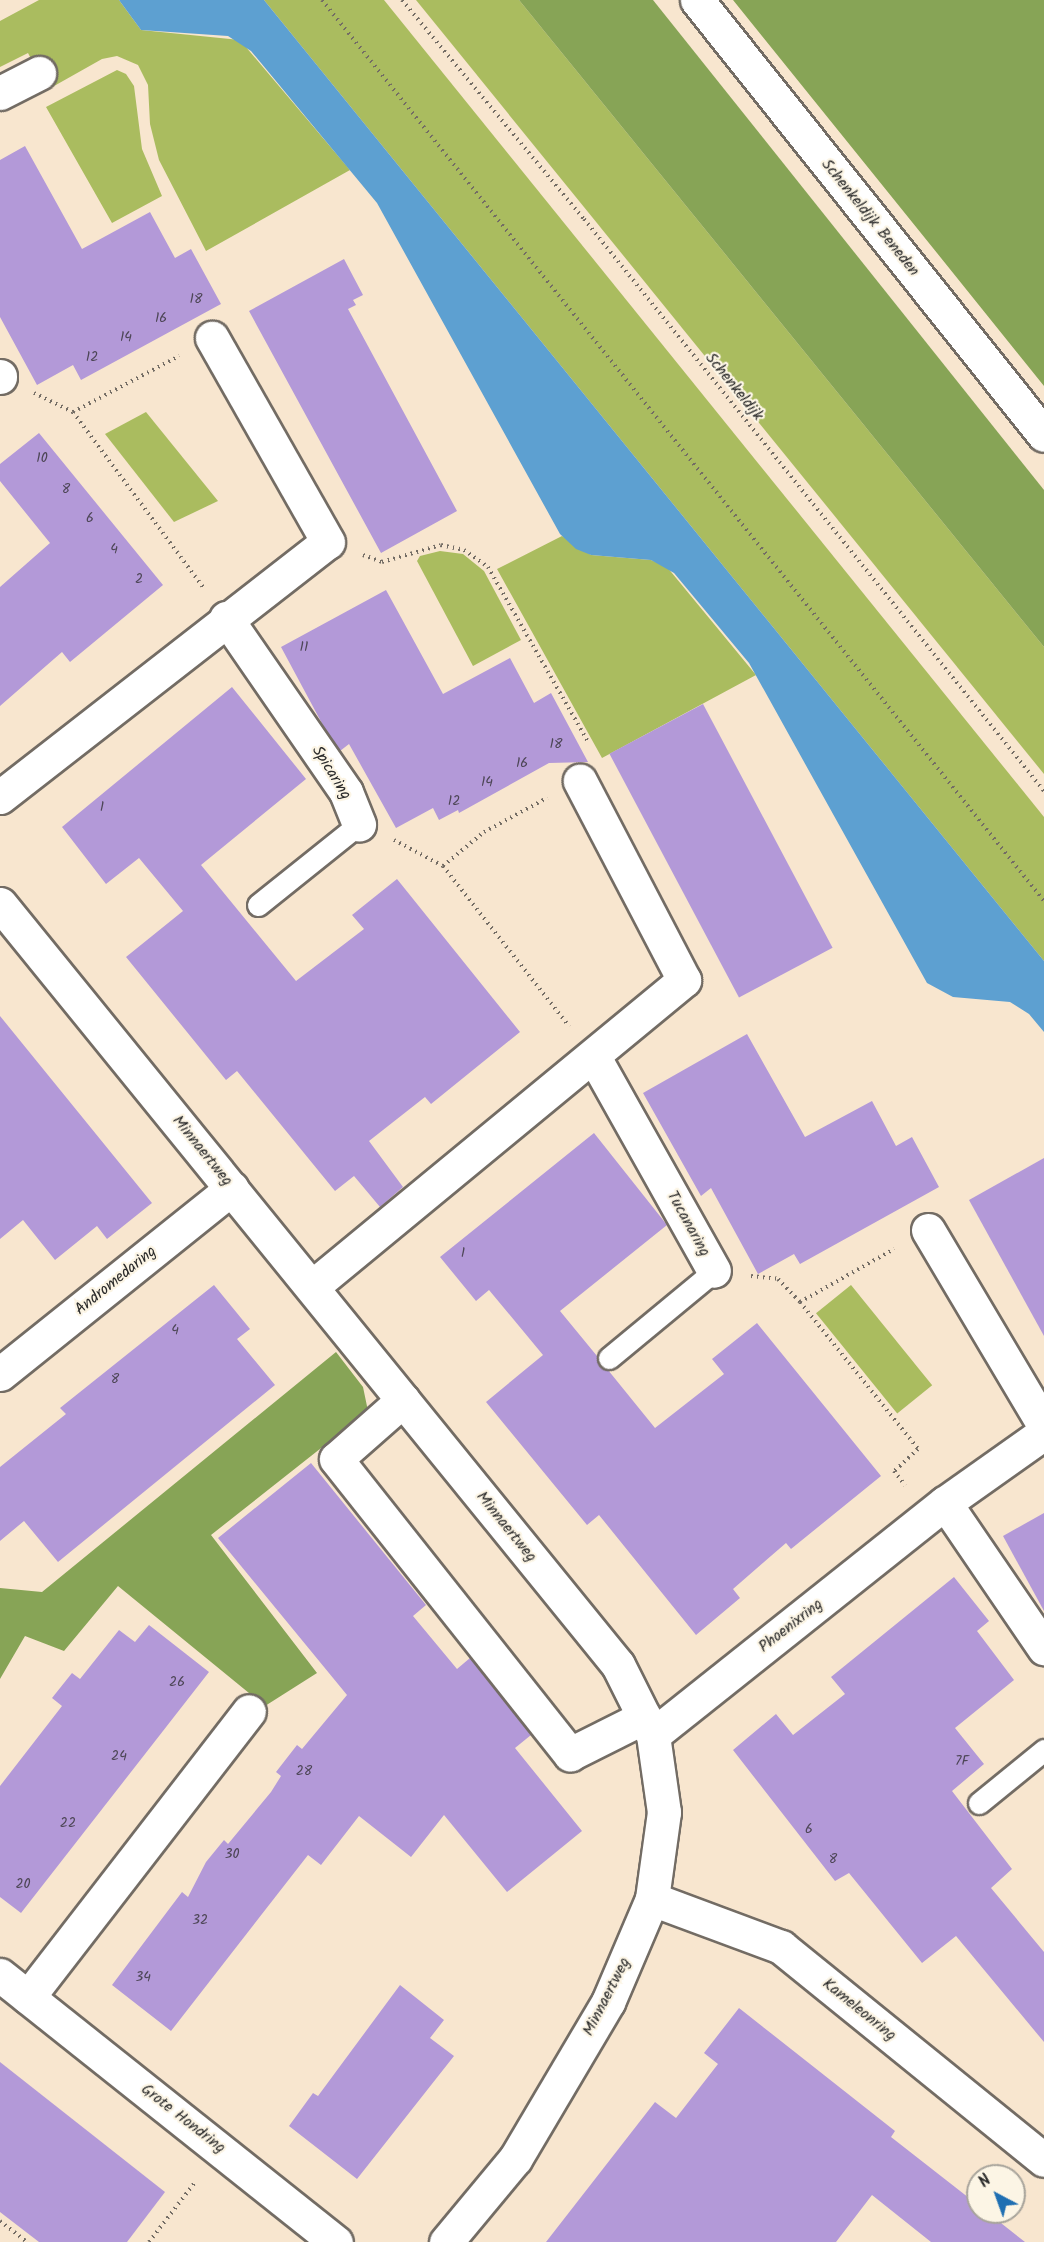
<!DOCTYPE html>
<style>
body{margin:0}
#map{position:relative;width:1044px;height:2242px;overflow:hidden;background:#f8e6cf;font-family:Kalam,sans-serif}
div>[style]{position:absolute}
.green>*{inset:0;background:#aabc5f;transform-origin:0 0}
.forest>*{inset:0;background:#87a456}
.water>*{inset:0;background:#5da0d1}
.building>*{inset:0;background:#b399d8;transform-origin:0 0}
.path>*{height:4px;margin-top:-2px;transform-origin:0;background:repeating-linear-gradient(90deg,#736c64 0 1.5px,transparent 0 6px)}
.roads{filter:drop-shadow(2px 0 #736c64) drop-shadow(-2px 0 #736c64) drop-shadow(0 2px #736c64) drop-shadow(0 -2px #736c64)}
.service>*{height:21px;margin:-10.5px;padding:0 10.5px;transform-origin:10.5px;border-radius:10.5px;background:#fff}
.minor>*{height:33px;margin:-16.5px;padding:0 16.5px;transform-origin:16.5px;border-radius:16.5px;background:#fff}
.tertiary>*{height:33px;margin:-16.5px;padding:0 16.5px;transform-origin:16.5px;border-radius:16.5px;background:#fff}
span{translate:-50% -50%;white-space:nowrap;text-align:center;line-height:1.15;-webkit-text-stroke:4.5px #fcf5e5;paint-order:stroke}
.number-label{font-size:14px;color:#4d4656}
.number-label span{-webkit-text-stroke-width:0}
.street-label{font-size:16px;color:#2b2b2b}
.north{position:absolute;left:966px;top:2164px;width:60px;height:60px;box-sizing:border-box;background:#fcf5e5;border:2px solid #a8a49b;border-radius:50%;rotate:319deg;font-size:16px;font-weight:700;line-height:24px;text-align:center;color:#2b2b2b}
.north::after{content:'';display:block;margin:auto;width:21px;height:27px;background:#1f6fb2;clip-path:polygon(50% 0,100% 100%,50% 72%,0 100%)}
</style>
<div id="map">
<div class="green">
<div style="clip-path:polygon(39px 0,119px 0,141px 30px,240px 40px,350px 170px,206px 251px,159px 160px,150px 124px,148px 85px,138px 65px,117px 56px,102px 59px,47px 90px,28px 53px,0 67px,0 21px)"></div>
<div style="clip-path:polygon(264px 0,384px 0,1044px 817px,1044px 961px)"></div>
<div style="clip-path:polygon(416px 0,519px 0,1044px 647px,1044px 774px)"></div>
<div style="clip-path:polygon(117px 70px,126px 74px,134px 86px,142px 149px,162px 196px,112px 223px,46px 107px)"></div>
<div style="clip-path:polygon(146px 412px,218px 501px,174px 522px,105px 434px)"></div>
<div style="clip-path:polygon(562px 536px,591px 555px,651px 560px,667px 567px,756px 675px,602px 758px,497px 569px)"></div>
<div style="clip-path:polygon(440px 551px,463px 554px,484px 571px,521px 640px,473px 666px,417px 561px,420px 556px)"></div>
<div style="left:851px;top:1285px;width:129px;height:45px;rotate:51deg"></div>
</div>
<div class="forest">
<div style="clip-path:polygon(519px 0,653px 0,1044px 490px,1044px 647px)"></div>
<div style="clip-path:polygon(733px 0,1044px 0,1044px 386px,937px 253px)"></div>
<div style="clip-path:polygon(336px 1352px,363px 1387px,368px 1411px,211px 1535px,317px 1673px,265px 1706px,118px 1586px,64px 1651px,25px 1636px,0 1679px,0 1588px,42px 1592px)"></div>
</div>
<div class="water">
<div style="clip-path:polygon(119px 0,264px 0,1044px 961px,1044px 1032px,1029px 1014px,1010px 1002px,953px 997px,927px 983px,749px 663px,674px 573px,651px 560px,591px 555px,576px 549px,560px 534px,377px 203px,251px 51px,228px 36px,141px 30px)"></div>
</div>
<div class="building">
<div style="clip-path:polygon(25px 146px,82px 249px,150px 212px,175px 258px,191px 249px,221px 304px,81px 380px,73px 365px,37px 385px,0 317px,0 160px)"></div>
<div style="clip-path:polygon(344px 259px,363px 295px,353px 300px,356px 305px,348px 309px,457px 511px,381px 553px,249px 311px)"></div>
<div style="clip-path:polygon(39px 433px,163px 585px,70px 662px,62px 652px,0 706px,0 587px,50px 543px,0 481px,0 464px)"></div>
<div style="clip-path:polygon(386px 590px,443px 694px,510px 658px,534px 703px,551px 693px,588px 762px,549px 763px,459px 813px,458px 810px,439px 820px,433px 808px,396px 828px,349px 744px,340px 751px,325px 729px,281px 647px)"></div>
<div style="clip-path:polygon(232px 687px,306px 779px,201px 865px,296px 981px,364px 929px,352px 915px,397px 879px,520px 1032px,431px 1104px,425px 1097px,369px 1141px,403px 1187px,380px 1207px,354px 1176px,335px 1191px,237px 1071px,226px 1080px,126px 957px,183px 911px,139px 858px,106px 884px,62px 827px)"></div>
<div style="left:703px;top:704px;width:276px;height:106px;rotate:62deg"></div>
<div style="clip-path:polygon(0 1016px,152px 1203px,107px 1239px,97px 1226px,55px 1260px,23px 1220px,0 1239px)"></div>
<div style="clip-path:polygon(747px 1034px,805px 1137px,872px 1101px,896px 1146px,912px 1137px,939px 1187px,800px 1264px,794px 1254px,758px 1274px,711px 1188px,701px 1196px,643px 1093px)"></div>
<div style="clip-path:polygon(594px 1133px,667px 1225px,560px 1311px,597px 1356px,600px 1367px,608px 1370px,655px 1428px,724px 1374px,712px 1359px,757px 1323px,881px 1476px,791px 1549px,786px 1543px,733px 1589px,740px 1598px,696px 1635px,599px 1515px,587px 1525px,486px 1402px,543px 1355px,489px 1290px,476px 1301px,440px 1257px)"></div>
<div style="clip-path:polygon(1044px 1158px,1044px 1336px,969px 1200px)"></div>
<div style="clip-path:polygon(214px 1285px,250px 1329px,237px 1339px,275px 1385px,58px 1562px,24px 1521px,0 1541px,0 1467px,66px 1414px,60px 1408px)"></div>
<div style="clip-path:polygon(311px 1463px,426px 1605px,413px 1616px,457px 1669px,470px 1658px,531px 1735px,515px 1748px,582px 1831px,507px 1892px,444px 1815px,411px 1857px,359px 1816px,321px 1865px,308px 1855px,171px 2031px,112px 1985px,182px 1892px,188px 1897px,206px 1862px,224px 1840px,228px 1844px,271px 1792px,281px 1776px,276px 1772px,297px 1745px,302px 1749px,347px 1695px,218px 1538px)"></div>
<div style="clip-path:polygon(1044px 1513px,1044px 1611px,1003px 1536px)"></div>
<div style="clip-path:polygon(954px 1577px,989px 1621px,977px 1631px,1014px 1680px,955px 1728px,984px 1764px,952px 1791px,1012px 1869px,991px 1888px,1044px 1952px,1044px 2042px,956px 1936px,922px 1963px,849px 1873px,835px 1881px,733px 1750px,776px 1714px,793px 1735px,845px 1694px,831px 1677px)"></div>
<div style="clip-path:polygon(149px 1625px,209px 1672px,21px 1913px,0 1897px,0 1786px,62px 1706px,52px 1698px,72px 1673px,80px 1679px,119px 1630px,135px 1642px)"></div>
<div style="clip-path:polygon(400px 1985px,444px 2020px,430px 2038px,454px 2056px,357px 2179px,289px 2126px,313px 2093px,318px 2096px)"></div>
<div style="clip-path:polygon(739px 2008px,895px 2131px,891px 2137px,978px 2205px,978px 2212px,987px 2212px,1025px 2242px,931px 2242px,872px 2195px,836px 2242px,546px 2242px,655px 2102px,676px 2118px,718px 2064px,704px 2053px)"></div>
<div style="clip-path:polygon(0 2062px,165px 2192px,127px 2242px,39px 2242px,0 2212px)"></div>
</div>
<div class="path">
<div style="left:322px;top:0;width:1155px;rotate:51.29deg"></div>
<div style="left:402px;top:0;width:285px;rotate:50.3deg"></div>
<div style="left:584px;top:219px;width:734px;rotate:51.19deg"></div>
<div style="left:34px;top:393px;width:43px;rotate:26deg"></div>
<div style="left:73px;top:412px;width:120px;rotate:-27.8deg"></div>
<div style="left:73px;top:412px;width:218px;rotate:53.4deg"></div>
<div style="left:363px;top:555px;width:20px;rotate:20deg"></div>
<div style="left:382px;top:562px;width:61px;rotate:-16.1deg"></div>
<div style="left:441px;top:545px;width:24px;rotate:12deg"></div>
<div style="left:464px;top:550px;width:29px;rotate:35deg"></div>
<div style="left:488px;top:567px;width:203px;rotate:60.2deg"></div>
<div style="left:394px;top:840px;width:55px;rotate:28deg"></div>
<div style="left:443px;top:866px;width:204px;rotate:51.8deg"></div>
<div style="left:443px;top:866px;width:53px;rotate:-39.7deg"></div>
<div style="left:484px;top:832px;width:72px;rotate:-28.4deg"></div>
<div style="left:751px;top:1276px;width:27px;rotate:6deg"></div>
<div style="left:778px;top:1279px;width:32px;rotate:46deg"></div>
<div style="left:800px;top:1302px;width:108px;rotate:-29.4deg"></div>
<div style="left:800px;top:1302px;width:189px;rotate:51.2deg"></div>
<div style="left:918px;top:1449px;width:33px;rotate:137deg"></div>
<div style="left:894px;top:1471px;width:18px;rotate:52deg"></div>
<div style="left:0;top:2221px;width:34px;rotate:38deg"></div>
<div style="left:149px;top:2242px;width:77px;rotate:-52.4deg"></div>
</div>
<div class="roads">
<div class="service">
<div style="left:258px;top:905px;width:129px;rotate:-38.7deg"></div>
<div style="left:609px;top:1358px;width:136px;rotate:-39.6deg"></div>
<div style="left:979px;top:1803px;width:84px;rotate:-39.2deg"></div>
</div>
<div class="minor">
<div style="left:0;top:93px;width:44px;rotate:-27.1deg"></div>
<div style="left:0;top:376px;width:1px;rotate:90deg"></div>
<div style="left:226px;top:618px;width:211px;rotate:55.4deg"></div>
<div style="left:346px;top:792px;width:35px;rotate:68deg"></div>
<div style="left:0;top:797px;width:415px;rotate:-37.9deg"></div>
<div style="left:328px;top:542px;width:235px;rotate:-119.6deg"></div>
<div style="left:0;top:904px;width:980px;rotate:50.92deg"></div>
<div style="left:618px;top:1665px;width:78px;rotate:63.4deg"></div>
<div style="left:653px;top:1735px;width:78px;rotate:81.9deg"></div>
<div style="left:664px;top:1812px;width:88px;rotate:97.9deg"></div>
<div style="left:652px;top:1899px;width:112px;rotate:113.1deg"></div>
<div style="left:608px;top:2002px;width:182px;rotate:120.6deg"></div>
<div style="left:515px;top:2159px;width:108px;rotate:129.7deg"></div>
<div style="left:594px;top:1057px;width:245px;rotate:60.7deg"></div>
<div style="left:928px;top:1230px;width:227px;rotate:59.3deg"></div>
<div style="left:313px;top:1286px;width:481px;rotate:-39.5deg"></div>
<div style="left:684px;top:980px;width:225px;rotate:-117.6deg"></div>
<div style="left:0;top:1374px;width:297px;rotate:-38.7deg"></div>
<div style="left:403px;top:1400px;width:89px;rotate:138.6deg"></div>
<div style="left:336px;top:1459px;width:377px;rotate:51.6deg"></div>
<div style="left:570px;top:1754px;width:83px;rotate:-26.6deg"></div>
<div style="left:945px;top:1503px;width:176px;rotate:55.7deg"></div>
<div style="left:653px;top:1735px;width:373px;rotate:-38.5deg"></div>
<div style="left:945px;top:1503px;width:121px;rotate:-35.3deg"></div>
<div style="left:652px;top:1899px;width:138px;rotate:20.4deg"></div>
<div style="left:781px;top:1947px;width:338px;rotate:39deg"></div>
<div style="left:0;top:1975px;width:429px;rotate:38.5deg"></div>
<div style="left:28px;top:1997px;width:361px;rotate:-52.3deg"></div>
</div>
<div class="tertiary">
<div style="left:697px;top:0;width:556px;rotate:51.42deg"></div>
</div>
</div>
<div class="number-label">
<span style="left:196px;top:299px">18</span>
<span style="left:161px;top:318px">16</span>
<span style="left:126px;top:337px">14</span>
<span style="left:92px;top:357px">12</span>
<span style="left:42px;top:458px">10</span>
<span style="left:66px;top:489px">8</span>
<span style="left:90px;top:518px">6</span>
<span style="left:114px;top:549px">4</span>
<span style="left:139px;top:579px">2</span>
<span style="left:304px;top:647px">11</span>
<span style="left:556px;top:744px">18</span>
<span style="left:522px;top:763px">16</span>
<span style="left:487px;top:782px">14</span>
<span style="left:454px;top:801px">12</span>
<span style="left:102px;top:807px">1</span>
<span style="left:463px;top:1253px">1</span>
<span style="left:175px;top:1330px">4</span>
<span style="left:115px;top:1379px">8</span>
<span style="left:177px;top:1682px">26</span>
<span style="left:119px;top:1756px">24</span>
<span style="left:962px;top:1761px">7F</span>
<span style="left:304px;top:1771px">28</span>
<span style="left:68px;top:1823px">22</span>
<span style="left:809px;top:1829px">6</span>
<span style="left:232px;top:1854px">30</span>
<span style="left:833px;top:1859px">8</span>
<span style="left:23px;top:1884px">20</span>
<span style="left:200px;top:1920px">32</span>
<span style="left:143px;top:1977px">34</span>
</div>
<div class="street-label">
<span style="left:870px;top:218px;rotate:51deg">Schenkeldijk Beneden</span>
<span style="left:734px;top:387px;rotate:51deg">Schenkeldijk</span>
<span style="left:331px;top:773px;rotate:58deg">Spicaring</span>
<span style="left:202px;top:1151px;rotate:51deg">Minnaertweg</span>
<span style="left:688px;top:1224px;rotate:61deg">Tucanaring</span>
<span style="left:116px;top:1281px;rotate:-39deg">Andromedaring</span>
<span style="left:506px;top:1527px;rotate:51deg">Minnaertweg</span>
<span style="left:791px;top:1626px;rotate:-38deg">Phoenixring</span>
<span style="left:607px;top:1997px;rotate:-63deg">Minnaertweg</span>
<span style="left:859px;top:2010px;rotate:39deg">Kameleonring</span>
<span style="left:183px;top:2119px;rotate:38deg">Grote Hondring</span>
</div>
<div class="north">N</div>
</div>
